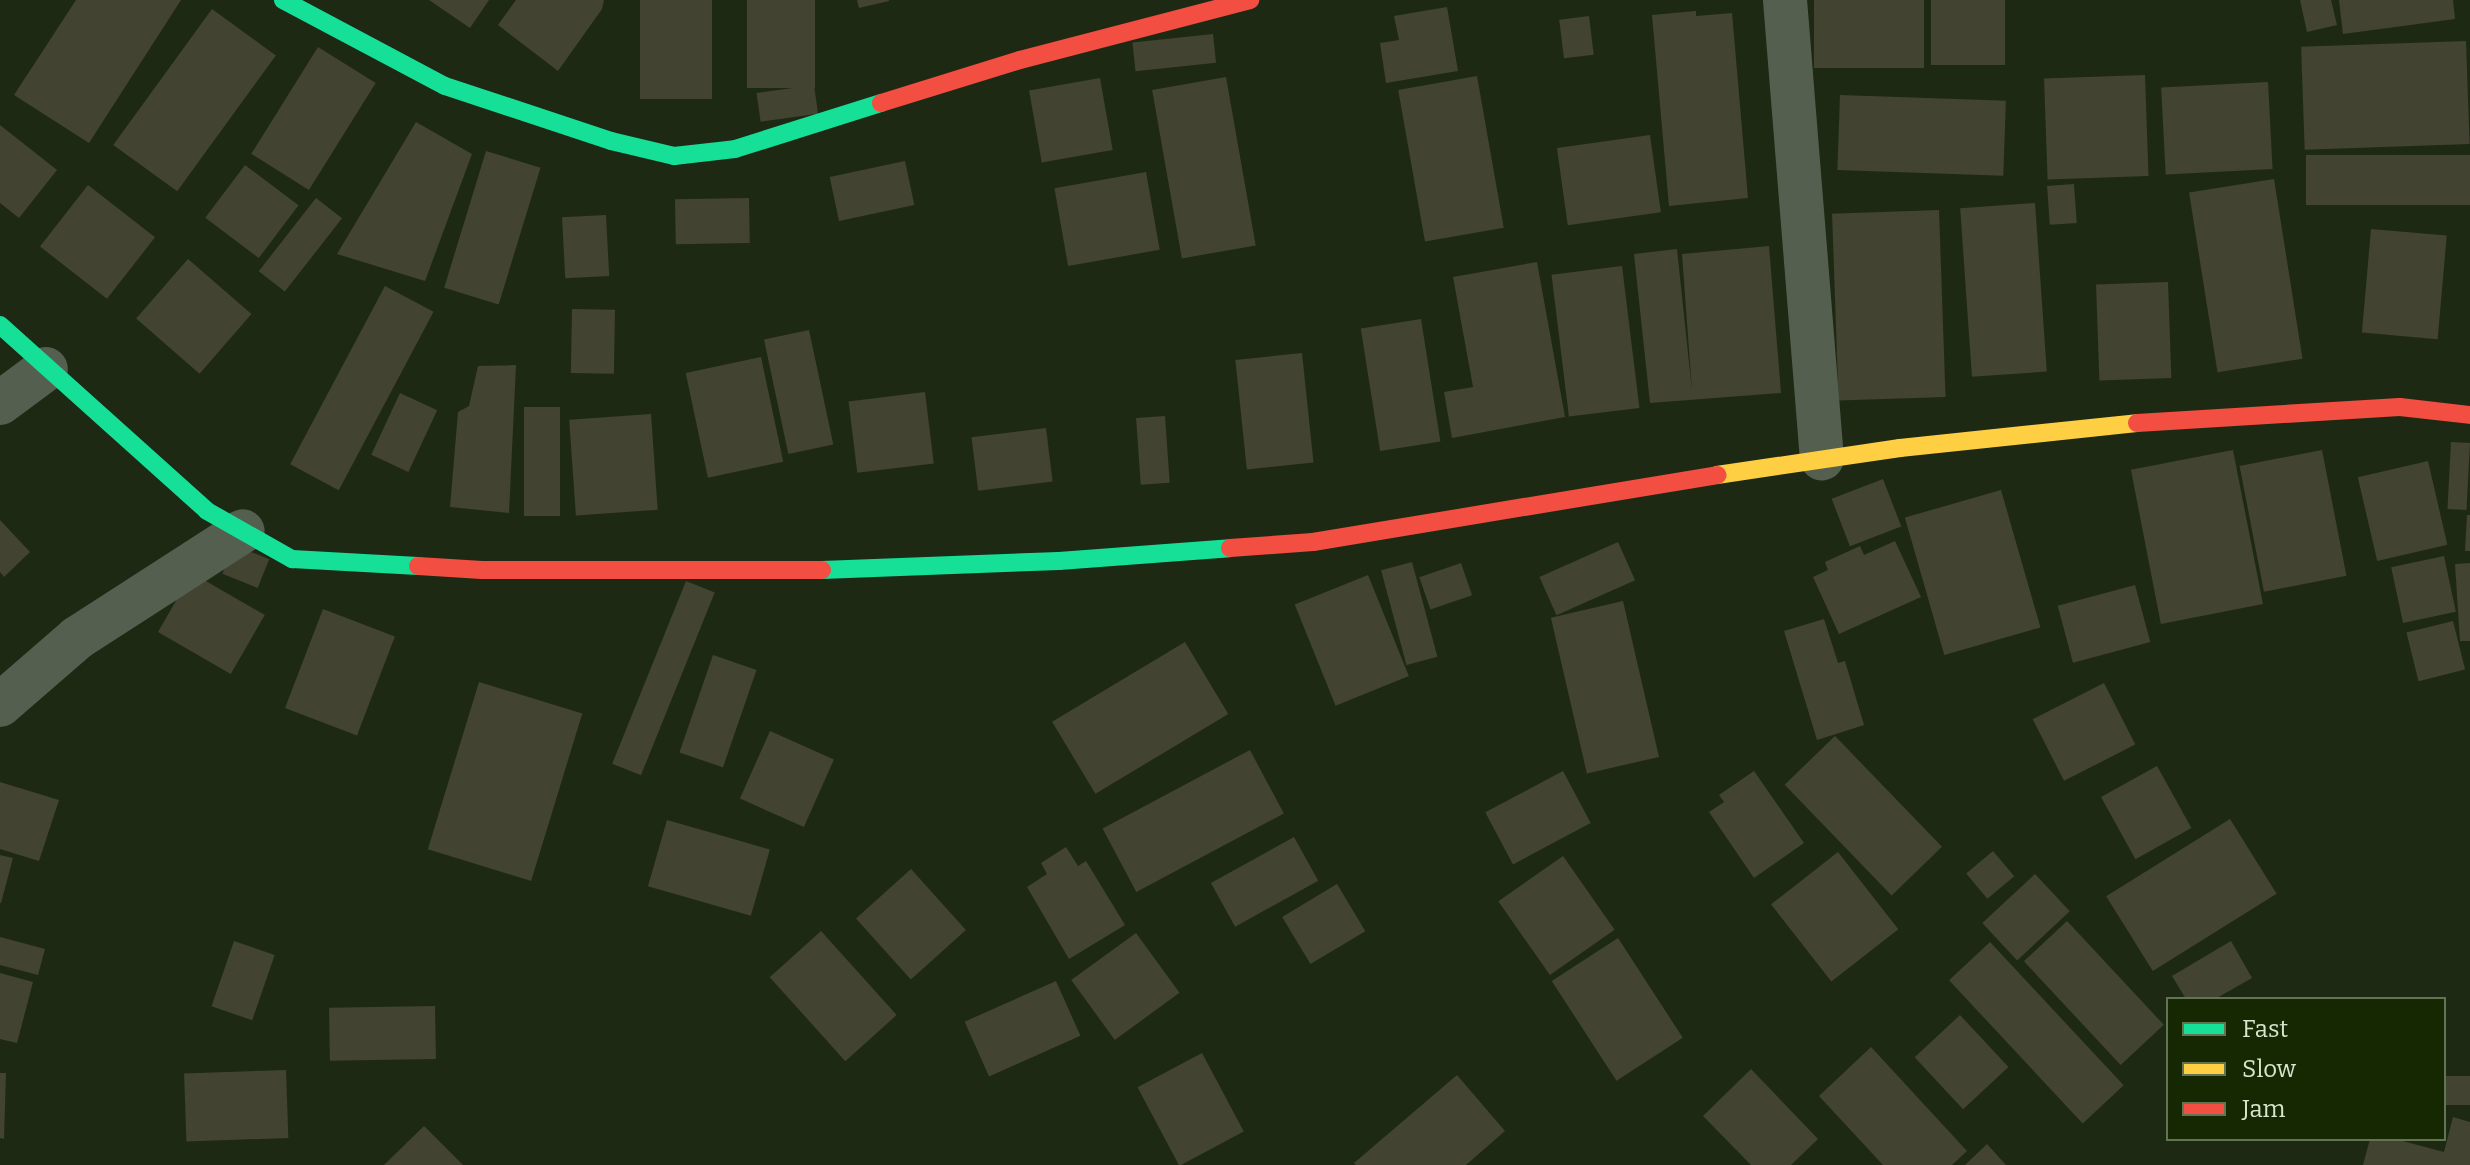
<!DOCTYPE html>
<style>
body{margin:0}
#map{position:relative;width:2470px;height:1165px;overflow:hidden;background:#1e2914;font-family:Bitter,serif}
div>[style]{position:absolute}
.building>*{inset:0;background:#424331;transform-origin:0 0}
.street>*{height:44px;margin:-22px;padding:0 22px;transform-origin:22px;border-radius:22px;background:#555f4f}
.fast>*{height:18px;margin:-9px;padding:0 9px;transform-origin:9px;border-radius:9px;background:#16e098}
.slow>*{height:18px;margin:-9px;padding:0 9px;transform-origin:9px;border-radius:9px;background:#ffcf43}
.jam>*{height:18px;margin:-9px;padding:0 9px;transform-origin:9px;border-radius:9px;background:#f24e42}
span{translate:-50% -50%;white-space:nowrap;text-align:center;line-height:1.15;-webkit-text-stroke:6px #152802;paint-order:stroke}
.legend{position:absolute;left:2166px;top:997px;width:280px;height:144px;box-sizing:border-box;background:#152802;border:2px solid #637454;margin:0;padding:10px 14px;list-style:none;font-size:24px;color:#d7e5ce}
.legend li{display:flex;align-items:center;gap:16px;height:40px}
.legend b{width:40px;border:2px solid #637454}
</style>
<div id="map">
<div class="building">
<div style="clip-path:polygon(76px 0,181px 0,89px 143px,14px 95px)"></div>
<div style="clip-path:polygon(429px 0,489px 0,470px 28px)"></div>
<div style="clip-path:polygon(516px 0,604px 0,602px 9px,558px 71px,498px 25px)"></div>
<div style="left:640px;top:0;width:72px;height:99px"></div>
<div style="left:747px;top:0;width:68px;height:88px"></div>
<div style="clip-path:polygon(857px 0,889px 0,889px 1px,859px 8px)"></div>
<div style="left:1814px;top:0;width:110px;height:68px"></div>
<div style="left:1931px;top:0;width:74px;height:65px"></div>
<div style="clip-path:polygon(2300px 0,2331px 0,2337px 25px,2307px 32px)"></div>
<div style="clip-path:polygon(2339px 0,2453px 0,2455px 19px,2343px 34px)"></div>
<div style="clip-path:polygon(1447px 7px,1458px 71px,1386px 83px,1380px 43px,1399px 40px,1394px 16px)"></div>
<div style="left:212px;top:9px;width:79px;height:168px;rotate:36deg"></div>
<div style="clip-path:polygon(1696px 11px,1696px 16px,1732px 13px,1748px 198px,1669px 206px,1652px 15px)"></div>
<div style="left:1589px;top:16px;width:39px;height:30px;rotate:83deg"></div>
<div style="left:1213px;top:34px;width:29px;height:81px;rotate:84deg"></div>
<div style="left:2466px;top:41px;width:103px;height:165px;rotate:88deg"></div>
<div style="left:318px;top:47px;width:68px;height:126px;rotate:32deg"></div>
<div style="left:2145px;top:75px;width:101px;height:101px;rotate:88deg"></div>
<div style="left:1477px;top:76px;width:154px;height:80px;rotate:80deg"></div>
<div style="left:1226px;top:77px;width:171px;height:75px;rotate:80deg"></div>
<div style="left:1100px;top:78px;width:73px;height:72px;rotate:80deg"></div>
<div style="left:2268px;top:82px;width:87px;height:107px;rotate:87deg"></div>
<div style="left:814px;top:85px;width:29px;height:58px;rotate:82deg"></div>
<div style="left:1840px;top:95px;width:166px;height:75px;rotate:2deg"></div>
<div style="clip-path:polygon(416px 122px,472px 154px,425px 281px,337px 254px)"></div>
<div style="clip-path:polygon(0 125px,57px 170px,19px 218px,0 203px)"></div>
<div style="left:1650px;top:135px;width:78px;height:94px;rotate:82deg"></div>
<div style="left:486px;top:151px;width:57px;height:143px;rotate:17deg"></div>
<div style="left:2470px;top:155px;width:50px;height:164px;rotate:90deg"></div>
<div style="left:905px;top:161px;width:45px;height:77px;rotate:78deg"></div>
<div style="left:245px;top:165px;width:67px;height:66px;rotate:37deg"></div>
<div style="left:1146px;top:172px;width:79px;height:93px;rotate:80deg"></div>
<div style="left:2274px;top:179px;width:182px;height:86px;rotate:81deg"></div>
<div style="left:2074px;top:184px;width:39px;height:27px;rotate:86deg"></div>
<div style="left:88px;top:185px;width:85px;height:78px;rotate:38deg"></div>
<div style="left:316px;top:198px;width:33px;height:93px;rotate:38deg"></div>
<div style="left:749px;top:198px;width:45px;height:74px;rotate:89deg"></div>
<div style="left:2035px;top:203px;width:169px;height:75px;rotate:86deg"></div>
<div style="left:1939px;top:210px;width:187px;height:107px;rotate:88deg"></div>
<div style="left:606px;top:215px;width:61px;height:44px;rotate:87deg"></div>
<div style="left:2371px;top:229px;width:76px;height:104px;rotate:5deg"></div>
<div style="clip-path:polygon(1769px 246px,1781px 393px,1650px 403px,1634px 254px,1677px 249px,1692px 391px,1682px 254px)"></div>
<div style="left:188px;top:259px;width:84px;height:79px;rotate:41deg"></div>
<div style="clip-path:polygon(1537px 262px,1565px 417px,1452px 438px,1444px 392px,1473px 387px,1453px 277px)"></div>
<div style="left:1622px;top:266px;width:143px;height:71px;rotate:83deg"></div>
<div style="left:2168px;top:282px;width:96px;height:72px;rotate:88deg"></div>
<div style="left:385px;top:286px;width:55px;height:202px;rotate:28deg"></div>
<div style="left:572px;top:309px;width:43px;height:64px;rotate:1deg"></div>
<div style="left:1421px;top:319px;width:124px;height:61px;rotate:81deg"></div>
<div style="left:809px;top:330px;width:117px;height:46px;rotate:78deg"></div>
<div style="left:1302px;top:353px;width:110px;height:67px;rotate:84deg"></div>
<div style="left:761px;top:357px;width:107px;height:77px;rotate:78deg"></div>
<div style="clip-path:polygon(516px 365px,509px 513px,450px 507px,458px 412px,469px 406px,478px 366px)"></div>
<div style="left:925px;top:392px;width:72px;height:77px;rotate:83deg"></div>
<div style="left:400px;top:393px;width:41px;height:68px;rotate:25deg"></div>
<div style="left:560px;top:407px;width:109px;height:36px;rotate:90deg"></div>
<div style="left:651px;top:414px;width:96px;height:82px;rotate:86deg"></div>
<div style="left:1165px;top:416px;width:67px;height:29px;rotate:86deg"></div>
<div style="left:1046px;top:428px;width:54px;height:75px;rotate:83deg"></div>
<div style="left:2451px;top:442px;width:19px;height:67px;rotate:3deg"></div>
<div style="left:2233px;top:450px;width:157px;height:104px;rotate:79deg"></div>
<div style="left:2322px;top:450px;width:128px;height:84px;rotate:79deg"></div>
<div style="left:2428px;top:461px;width:86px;height:72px;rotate:77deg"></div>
<div style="left:1883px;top:479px;width:51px;height:55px;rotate:69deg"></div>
<div style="left:2001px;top:490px;width:143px;height:100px;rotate:74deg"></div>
<div style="clip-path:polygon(2467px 515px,2470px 515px,2470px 551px,2465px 551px)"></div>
<div style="clip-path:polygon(0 520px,30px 552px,4px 577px,0 572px)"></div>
<div style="clip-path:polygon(1895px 541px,1921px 597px,1839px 634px,1813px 577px,1828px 570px,1825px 562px,1860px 546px,1864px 555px)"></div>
<div style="left:1618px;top:542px;width:42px;height:86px;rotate:66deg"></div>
<div style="left:234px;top:545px;width:38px;height:31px;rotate:22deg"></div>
<div style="left:2444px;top:556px;width:57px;height:54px;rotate:78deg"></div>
<div style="left:1412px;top:562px;width:98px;height:32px;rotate:75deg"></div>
<div style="left:1461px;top:563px;width:34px;height:44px;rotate:71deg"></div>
<div style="clip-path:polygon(2470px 563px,2470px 641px,2460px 641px,2455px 564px)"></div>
<div style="left:192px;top:573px;width:84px;height:68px;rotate:30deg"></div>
<div style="left:1368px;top:575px;width:109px;height:79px;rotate:68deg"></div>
<div style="left:686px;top:581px;width:31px;height:197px;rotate:22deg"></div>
<div style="left:2135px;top:585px;width:59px;height:80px;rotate:75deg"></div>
<div style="left:1623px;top:601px;width:160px;height:74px;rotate:77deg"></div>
<div style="left:323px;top:609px;width:77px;height:106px;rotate:21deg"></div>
<div style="clip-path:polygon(1824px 619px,1838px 663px,1845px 661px,1864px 725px,1817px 740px,1784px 631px)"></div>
<div style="left:2453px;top:621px;width:50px;height:48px;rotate:76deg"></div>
<div style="left:1185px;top:642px;width:84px;height:155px;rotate:59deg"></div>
<div style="left:713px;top:655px;width:46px;height:103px;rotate:19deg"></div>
<div style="left:479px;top:682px;width:108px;height:175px;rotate:17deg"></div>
<div style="left:2104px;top:683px;width:69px;height:80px;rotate:63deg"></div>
<div style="left:770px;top:731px;width:70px;height:74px;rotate:24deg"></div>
<div style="left:1835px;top:736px;width:154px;height:70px;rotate:46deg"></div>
<div style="left:1250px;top:750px;width:72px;height:167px;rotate:62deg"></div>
<div style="left:2157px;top:766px;width:71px;height:64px;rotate:61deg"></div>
<div style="left:1563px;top:771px;width:59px;height:88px;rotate:62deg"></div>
<div style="clip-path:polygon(1754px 771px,1804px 843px,1754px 878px,1709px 812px,1724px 802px,1719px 795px)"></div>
<div style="clip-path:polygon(0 782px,59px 800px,39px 861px,0 849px)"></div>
<div style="left:2230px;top:819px;width:88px;height:146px;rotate:58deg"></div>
<div style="left:667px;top:820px;width:107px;height:69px;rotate:16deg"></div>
<div style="left:1294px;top:837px;width:50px;height:95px;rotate:61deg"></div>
<div style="clip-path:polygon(1066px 847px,1078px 866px,1086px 861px,1125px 925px,1069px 959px,1027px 887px,1047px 874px,1041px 863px)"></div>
<div style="left:1993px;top:851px;width:33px;height:35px;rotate:50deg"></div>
<div style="left:1838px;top:852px;width:98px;height:85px;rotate:52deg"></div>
<div style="clip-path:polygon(0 855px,13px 858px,1px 903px,0 903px)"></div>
<div style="left:1563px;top:856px;width:90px;height:79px;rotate:55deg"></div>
<div style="left:911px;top:869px;width:82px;height:74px;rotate:48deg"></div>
<div style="left:2035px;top:874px;width:51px;height:72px;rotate:47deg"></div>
<div style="left:1337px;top:884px;width:55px;height:64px;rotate:59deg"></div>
<div style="left:2067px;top:921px;width:142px;height:59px;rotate:47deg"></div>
<div style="left:821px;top:931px;width:113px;height:69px;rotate:48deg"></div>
<div style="left:1136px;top:933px;width:74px;height:80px;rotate:54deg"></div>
<div style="clip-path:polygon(0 937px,45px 949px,38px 975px,0 965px)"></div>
<div style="left:1618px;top:938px;width:119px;height:79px;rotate:57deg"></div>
<div style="left:234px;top:941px;width:43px;height:69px;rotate:19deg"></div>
<div style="clip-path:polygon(2231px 941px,2252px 978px,2215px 999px,2186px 999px,2172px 976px)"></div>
<div style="left:1990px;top:942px;width:196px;height:56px;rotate:47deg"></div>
<div style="clip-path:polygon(0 973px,33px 982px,17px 1043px,0 1039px)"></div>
<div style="left:1056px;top:981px;width:60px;height:100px;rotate:66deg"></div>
<div style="left:435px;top:1006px;width:53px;height:106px;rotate:89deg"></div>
<div style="left:1960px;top:1015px;width:71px;height:62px;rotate:47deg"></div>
<div style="clip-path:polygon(1871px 1047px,1967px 1151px,1952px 1165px,1883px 1165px,1819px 1096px)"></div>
<div style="left:1202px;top:1053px;width:89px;height:73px;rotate:62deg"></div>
<div style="clip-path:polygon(1751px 1069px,1818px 1139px,1791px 1165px,1751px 1165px,1703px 1116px)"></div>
<div style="left:286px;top:1070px;width:68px;height:102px;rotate:88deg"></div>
<div style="clip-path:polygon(0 1073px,6px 1073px,4px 1139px,0 1138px)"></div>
<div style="clip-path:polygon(1457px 1075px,1505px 1131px,1466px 1165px,1356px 1165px,1354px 1163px)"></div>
<div style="left:2470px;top:1076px;width:29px;height:26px;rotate:90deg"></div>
<div style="clip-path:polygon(2453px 1117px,2470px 1122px,2470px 1165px,2363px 1165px,2370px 1139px,2395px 1139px,2444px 1152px)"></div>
<div style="clip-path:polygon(424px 1126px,463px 1165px,384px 1165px)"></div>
<div style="clip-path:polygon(1987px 1144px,2006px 1165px,1965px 1165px)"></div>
</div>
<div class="street">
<div style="left:1785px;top:0;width:460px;rotate:85.4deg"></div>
<div style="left:0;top:403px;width:57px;rotate:-36.5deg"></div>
<div style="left:0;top:705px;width:102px;rotate:-41deg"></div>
<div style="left:77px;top:638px;width:197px;rotate:-32.8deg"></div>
</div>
<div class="fast">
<div style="left:283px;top:0;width:183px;rotate:28deg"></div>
<div style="left:445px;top:86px;width:175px;rotate:18.3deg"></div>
<div style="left:611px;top:141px;width:65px;rotate:13.4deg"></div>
<div style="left:674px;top:156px;width:61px;rotate:-6.5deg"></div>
<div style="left:735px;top:149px;width:153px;rotate:-17.5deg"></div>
<div style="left:0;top:325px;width:278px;rotate:41.9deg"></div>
<div style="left:207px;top:511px;width:98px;rotate:29.5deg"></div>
<div style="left:292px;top:559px;width:126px;rotate:3.2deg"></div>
<div style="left:822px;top:570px;width:237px;rotate:-2.2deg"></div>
<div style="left:1059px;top:561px;width:171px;rotate:-4.3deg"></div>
</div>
<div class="slow">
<div style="left:1717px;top:475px;width:185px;rotate:-8.4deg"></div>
<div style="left:1900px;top:448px;width:238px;rotate:-6deg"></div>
</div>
<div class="jam">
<div style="left:881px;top:103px;width:145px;rotate:-17.2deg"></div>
<div style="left:1020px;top:60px;width:238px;rotate:-14.6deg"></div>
<div style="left:2137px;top:423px;width:263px;rotate:-3.5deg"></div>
<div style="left:2400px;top:407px;width:70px;rotate:6.5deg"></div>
<div style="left:1230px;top:548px;width:83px;rotate:-4.1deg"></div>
<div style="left:1313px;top:542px;width:410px;rotate:-9.4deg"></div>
<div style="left:418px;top:566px;width:64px;rotate:3.6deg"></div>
<div style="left:482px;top:570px;width:340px"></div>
</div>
<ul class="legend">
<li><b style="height:10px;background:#16e098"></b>Fast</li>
<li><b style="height:10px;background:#ffcf43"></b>Slow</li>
<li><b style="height:10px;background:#f24e42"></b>Jam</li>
</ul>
</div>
